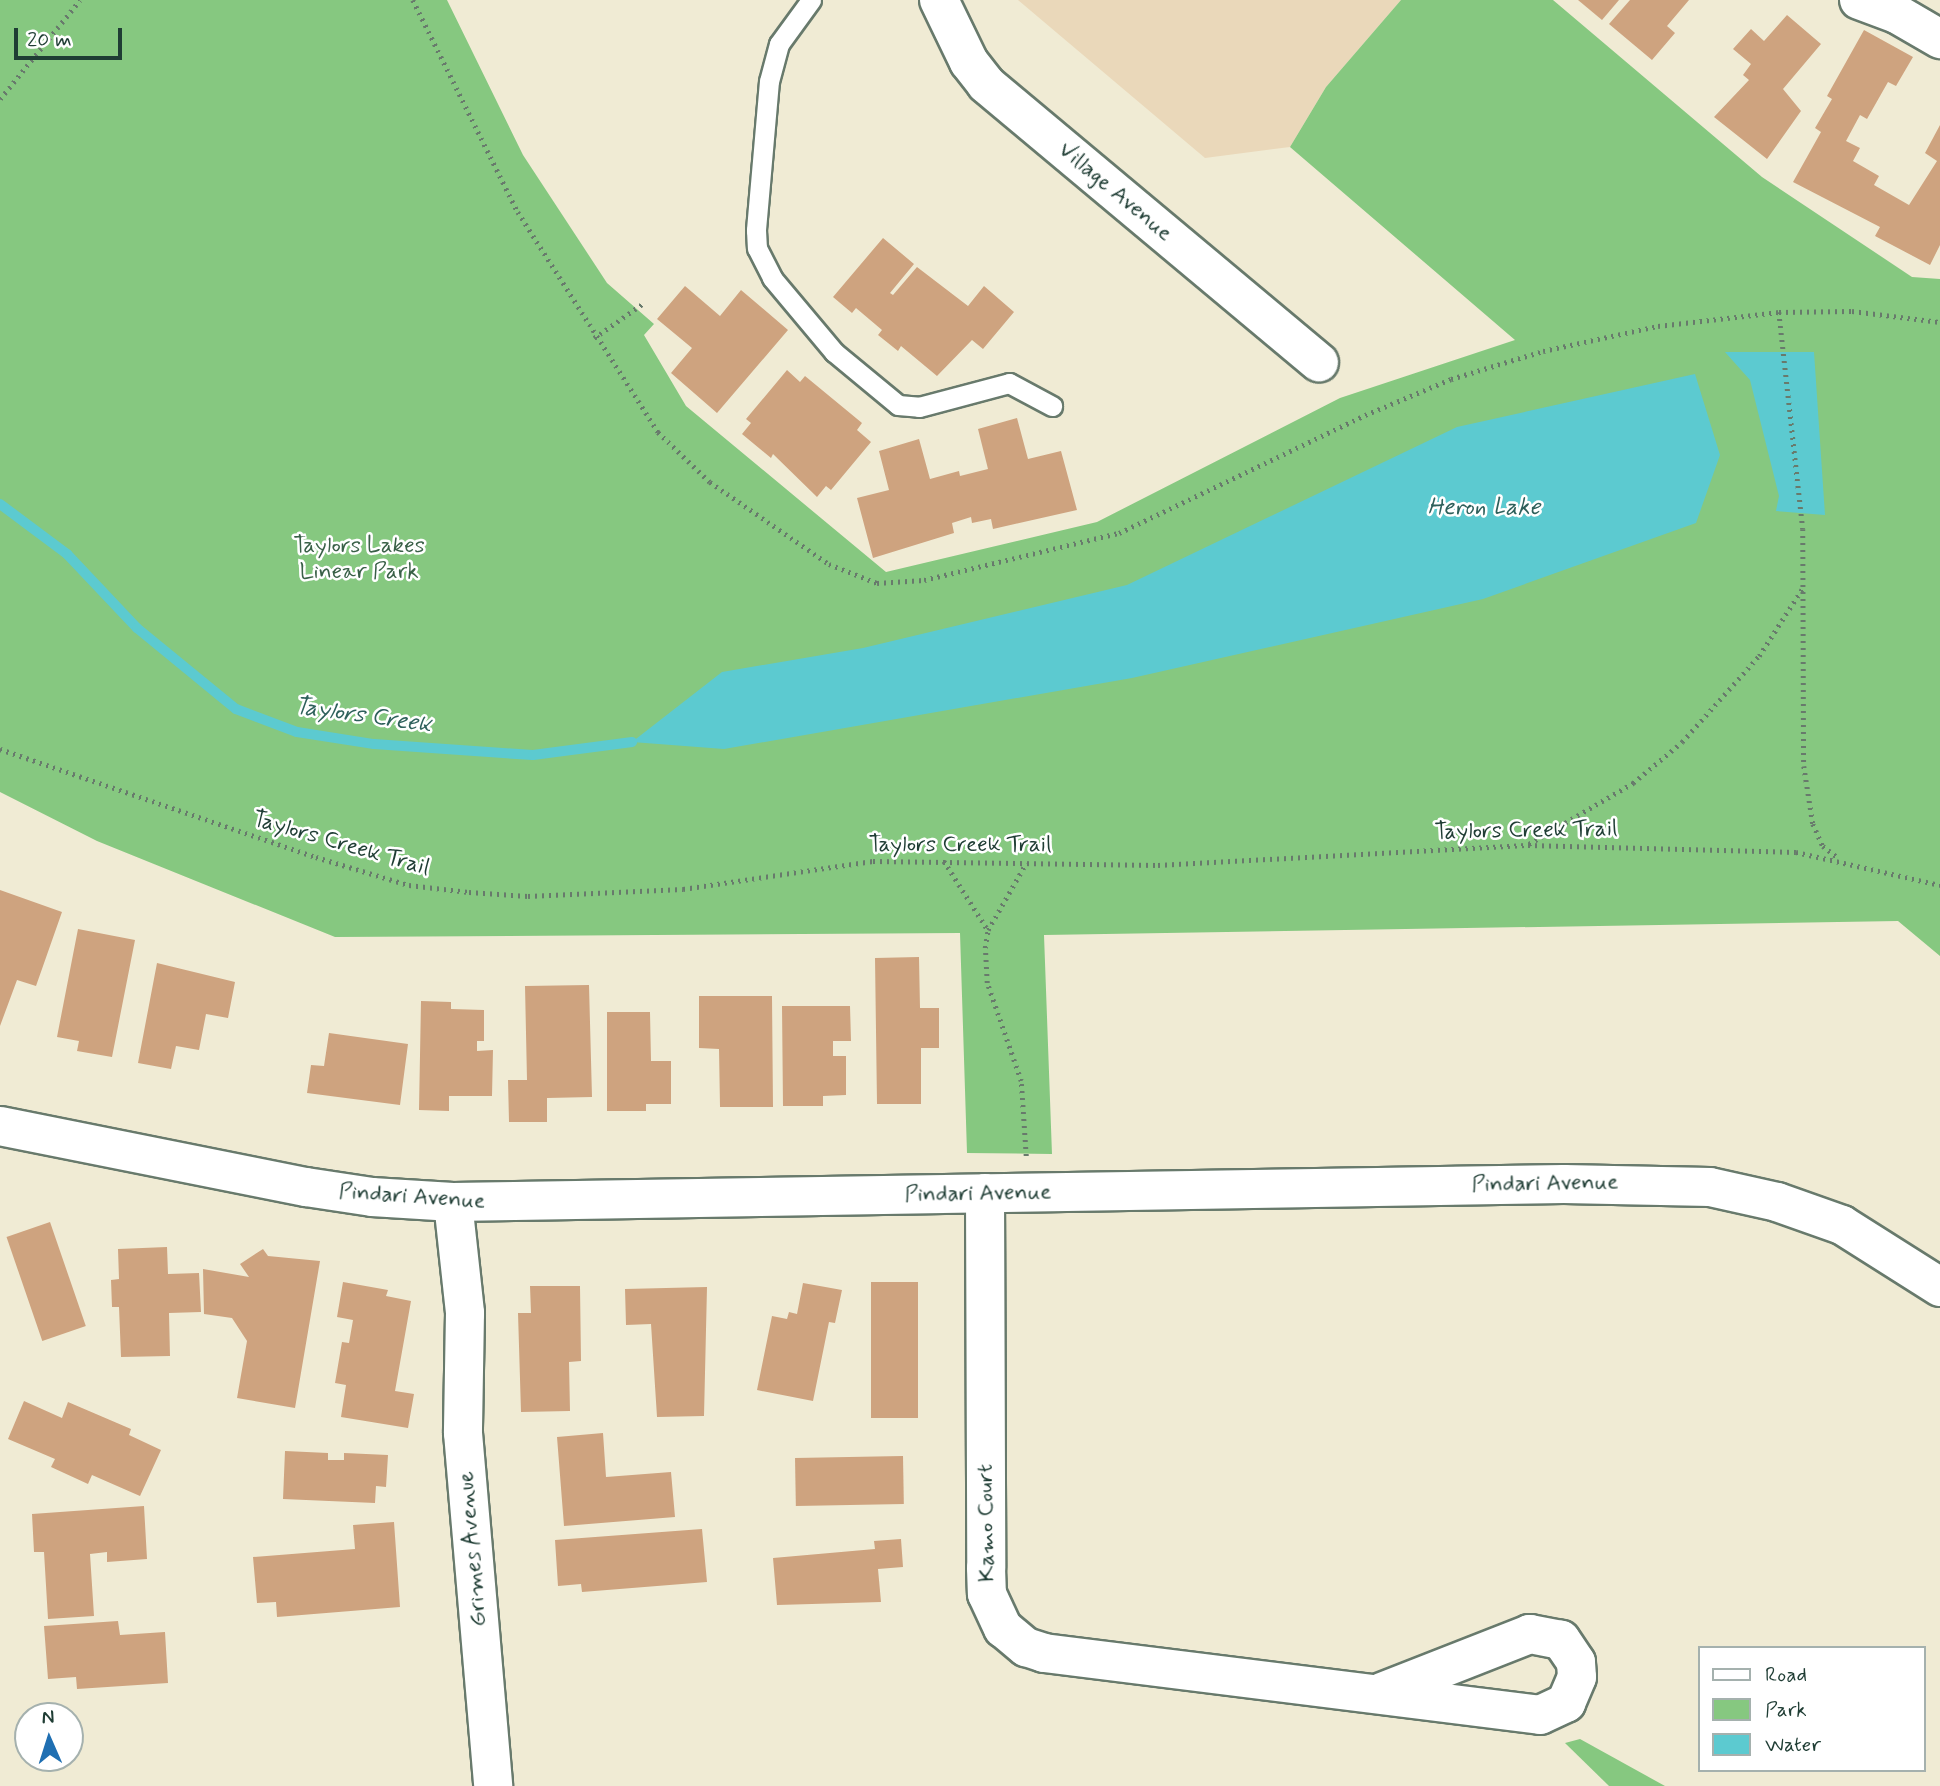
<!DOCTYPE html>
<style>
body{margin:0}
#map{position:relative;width:1940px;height:1786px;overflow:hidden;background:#f0ebd4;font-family:Mynerve,sans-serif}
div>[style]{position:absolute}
.built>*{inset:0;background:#ead8ba}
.green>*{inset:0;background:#86c880}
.water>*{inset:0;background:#5ccad0}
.stream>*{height:10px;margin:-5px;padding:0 5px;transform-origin:5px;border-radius:5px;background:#5ccad0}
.building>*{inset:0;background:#cea37f;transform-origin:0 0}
.path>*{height:4.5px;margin-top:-2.25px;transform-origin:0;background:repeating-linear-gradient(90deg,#687a6c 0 2px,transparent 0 7px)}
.roads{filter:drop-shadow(2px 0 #687a6c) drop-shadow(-2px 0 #687a6c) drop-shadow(0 2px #687a6c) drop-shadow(0 -2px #687a6c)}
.lane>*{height:19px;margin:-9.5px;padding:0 9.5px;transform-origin:9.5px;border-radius:9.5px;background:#fff}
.street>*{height:38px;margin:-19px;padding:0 19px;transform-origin:19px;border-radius:19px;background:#fff}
span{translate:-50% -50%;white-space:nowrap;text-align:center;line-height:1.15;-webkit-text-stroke:5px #fff;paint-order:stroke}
.street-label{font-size:23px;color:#1f3d34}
.park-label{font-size:23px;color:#396047}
.water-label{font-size:24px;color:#2e605b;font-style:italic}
.legend{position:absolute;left:1698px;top:1646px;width:228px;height:126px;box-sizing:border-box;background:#fff;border:2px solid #a5b1ae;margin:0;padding:9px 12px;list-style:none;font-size:21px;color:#1f3d34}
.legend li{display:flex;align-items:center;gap:14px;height:35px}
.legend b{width:35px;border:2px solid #a5b1ae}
.north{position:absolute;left:14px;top:1702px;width:70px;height:70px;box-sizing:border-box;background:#fff;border:2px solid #a5b1ae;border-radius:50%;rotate:357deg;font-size:19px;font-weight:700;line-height:28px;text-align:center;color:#1f3d34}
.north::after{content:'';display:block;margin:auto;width:24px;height:32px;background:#1f6fb2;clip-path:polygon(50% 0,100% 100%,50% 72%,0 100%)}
.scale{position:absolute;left:14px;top:28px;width:108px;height:32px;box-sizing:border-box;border:4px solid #1f3d34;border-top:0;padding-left:9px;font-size:21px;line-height:24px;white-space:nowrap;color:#1f3d34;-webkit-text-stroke:5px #fff;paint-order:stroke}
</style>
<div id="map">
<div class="built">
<div style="clip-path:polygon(1018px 0,1401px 0,1326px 87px,1290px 147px,1205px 158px)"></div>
</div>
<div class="green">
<div style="clip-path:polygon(0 0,447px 0,523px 155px,607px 283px,654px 324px,644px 335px,686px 406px,886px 572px,1097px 522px,1340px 398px,1515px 340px,1290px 147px,1326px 87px,1401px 0,1553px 0,1762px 177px,1912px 277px,1940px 279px,1940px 956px,1898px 921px,1044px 935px,1052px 1154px,967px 1153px,960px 933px,335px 937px,97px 841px,0 792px)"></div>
<div style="clip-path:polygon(1580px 1739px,1665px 1786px,1609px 1786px,1565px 1743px)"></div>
</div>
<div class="water">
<div style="clip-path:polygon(1725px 352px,1814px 352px,1825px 515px,1776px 511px,1779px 496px,1750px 380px)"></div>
<div style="clip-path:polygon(1695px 374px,1720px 455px,1696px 523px,1483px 599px,1132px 678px,724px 749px,632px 742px,722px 672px,863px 648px,1127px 585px,1457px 427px)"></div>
</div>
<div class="stream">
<div style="left:0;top:504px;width:84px;rotate:36.7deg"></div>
<div style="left:67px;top:554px;width:102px;rotate:46.6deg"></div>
<div style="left:137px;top:628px;width:128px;rotate:39.3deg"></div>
<div style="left:236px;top:709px;width:65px;rotate:20.7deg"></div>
<div style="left:297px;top:732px;width:78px;rotate:8.9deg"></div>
<div style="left:374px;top:744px;width:159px;rotate:4deg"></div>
<div style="left:533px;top:755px;width:100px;rotate:-7.5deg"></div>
</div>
<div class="building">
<div style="clip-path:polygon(1578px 0,1619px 0,1602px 20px)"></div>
<div style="clip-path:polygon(1630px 0,1689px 0,1667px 26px,1675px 33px,1652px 60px,1609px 24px)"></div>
<div style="clip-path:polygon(1787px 15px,1821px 44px,1783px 89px,1801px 111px,1767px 159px,1714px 117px,1749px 80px,1743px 75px,1751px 64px,1733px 49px,1751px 29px,1764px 41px)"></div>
<div style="clip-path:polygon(1864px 30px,1913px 57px,1896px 86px,1888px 82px,1867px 119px,1860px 115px,1846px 141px,1860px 148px,1853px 161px,1879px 176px,1874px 185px,1909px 205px,1937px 161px,1925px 153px,1940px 125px,1940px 245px,1930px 265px,1875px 236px,1880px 227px,1793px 182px,1821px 132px,1815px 128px,1832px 99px,1827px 96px)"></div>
<div style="clip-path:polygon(883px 238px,914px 264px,890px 293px,893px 295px,917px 267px,968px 306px,984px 286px,1014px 312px,983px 349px,972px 340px,937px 376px,901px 346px,898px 351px,878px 335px,882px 330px,856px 308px,852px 313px,833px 297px)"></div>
<div style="clip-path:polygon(685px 286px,720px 316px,741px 290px,788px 330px,717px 413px,671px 373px,692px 348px,657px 319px)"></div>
<div style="clip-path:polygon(787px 370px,800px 382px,805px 376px,862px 423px,857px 430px,871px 442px,831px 490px,826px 486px,817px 497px,773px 454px,771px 458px,742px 434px,751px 423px,746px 419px)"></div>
<div style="clip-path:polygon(1017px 418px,1028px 459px,1061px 451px,1077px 510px,993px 529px,991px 519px,972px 523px,971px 517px,952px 523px,954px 533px,873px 558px,857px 498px,889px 490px,879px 451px,919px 439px,930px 479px,959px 471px,960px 476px,988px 469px,978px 429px)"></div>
<div style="clip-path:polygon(0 890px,62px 912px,36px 986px,17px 980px,0 1026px)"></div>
<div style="clip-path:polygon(78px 929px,135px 940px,112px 1057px,77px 1051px,79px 1041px,57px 1037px)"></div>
<div style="clip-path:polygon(919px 957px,920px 1008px,939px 1008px,939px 1048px,921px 1048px,921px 1104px,877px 1104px,875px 958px)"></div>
<div style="clip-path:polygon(157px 963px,235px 982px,228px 1018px,206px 1014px,199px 1050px,176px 1046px,171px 1069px,138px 1063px)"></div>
<div style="clip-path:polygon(589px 985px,592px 1097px,547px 1098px,547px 1122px,509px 1122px,508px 1080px,527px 1080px,525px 986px)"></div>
<div style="clip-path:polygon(699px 996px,772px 996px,773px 1107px,720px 1107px,719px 1049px,699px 1048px)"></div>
<div style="clip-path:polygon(421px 1001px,451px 1002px,451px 1009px,484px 1010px,484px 1041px,477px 1041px,477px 1051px,493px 1050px,492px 1096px,449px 1096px,449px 1111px,419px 1110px)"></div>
<div style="clip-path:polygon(782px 1006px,850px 1006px,851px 1041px,833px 1041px,833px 1056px,846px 1056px,846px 1095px,823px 1096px,823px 1106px,783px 1106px)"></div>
<div style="clip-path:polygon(607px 1012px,650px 1012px,651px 1061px,671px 1061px,671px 1104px,646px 1104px,646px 1111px,607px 1111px)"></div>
<div style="clip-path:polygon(329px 1033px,408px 1044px,400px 1105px,307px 1093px,311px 1065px,324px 1066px)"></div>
<div style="left:50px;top:1222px;width:110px;height:46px;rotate:71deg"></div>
<div style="clip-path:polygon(167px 1247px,168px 1274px,199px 1273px,201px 1312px,169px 1313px,170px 1356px,121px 1357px,119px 1307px,112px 1307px,111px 1280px,119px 1279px,118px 1249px)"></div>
<div style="clip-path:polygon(263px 1249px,268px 1256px,320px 1261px,295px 1408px,237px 1398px,247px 1341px,232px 1318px,204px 1314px,203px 1269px,249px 1277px,240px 1264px)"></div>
<div style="clip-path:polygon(343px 1282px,388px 1290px,386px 1296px,411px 1301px,395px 1391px,414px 1394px,408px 1428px,341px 1417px,346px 1385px,335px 1383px,342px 1342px,349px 1343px,353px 1320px,337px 1317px)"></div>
<div style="left:871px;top:1282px;width:47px;height:136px"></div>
<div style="clip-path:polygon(803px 1283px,842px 1290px,835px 1323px,829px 1322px,813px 1401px,757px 1390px,772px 1316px,787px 1319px,789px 1312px,797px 1314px)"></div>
<div style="clip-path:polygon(530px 1286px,580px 1286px,581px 1361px,569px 1362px,570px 1411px,521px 1412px,518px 1313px,531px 1313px)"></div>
<div style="clip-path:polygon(707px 1287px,704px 1416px,657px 1417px,651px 1324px,626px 1325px,625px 1289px)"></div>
<div style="clip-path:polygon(24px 1401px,62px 1418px,68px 1402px,131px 1429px,129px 1435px,161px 1450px,140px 1496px,92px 1475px,88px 1484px,51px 1467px,55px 1459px,8px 1439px)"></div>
<div style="clip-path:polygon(603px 1433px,606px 1477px,671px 1472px,675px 1517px,564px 1526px,557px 1437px)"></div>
<div style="clip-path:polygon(285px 1451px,328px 1453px,328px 1460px,344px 1460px,344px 1453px,388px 1455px,386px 1487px,376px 1486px,375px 1503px,283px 1499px)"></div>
<div style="left:903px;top:1456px;width:48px;height:108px;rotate:89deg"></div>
<div style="clip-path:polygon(144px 1506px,147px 1559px,107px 1562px,107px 1552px,90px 1554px,94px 1616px,48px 1619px,44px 1552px,34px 1552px,32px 1514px)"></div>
<div style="clip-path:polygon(394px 1522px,400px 1607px,277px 1617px,276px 1602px,257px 1603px,253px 1557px,355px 1549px,353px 1525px)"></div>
<div style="clip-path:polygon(702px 1529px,707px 1582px,582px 1592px,581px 1584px,558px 1586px,555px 1540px)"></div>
<div style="clip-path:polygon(901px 1539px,903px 1567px,878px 1569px,881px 1602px,777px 1605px,773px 1558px,875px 1549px,874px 1541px)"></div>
<div style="clip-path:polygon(118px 1621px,120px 1635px,165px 1632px,168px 1683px,77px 1689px,76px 1677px,48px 1679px,44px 1626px)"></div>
</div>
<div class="path">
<div style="left:413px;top:0;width:237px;rotate:63.7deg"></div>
<div style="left:518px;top:212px;width:261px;rotate:57.5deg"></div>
<div style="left:658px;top:432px;width:72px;rotate:43.9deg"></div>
<div style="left:710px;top:482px;width:145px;rotate:34.6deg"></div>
<div style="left:829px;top:564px;width:52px;rotate:21.6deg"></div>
<div style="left:877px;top:583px;width:47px;rotate:-3.7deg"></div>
<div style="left:924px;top:580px;width:201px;rotate:-13.6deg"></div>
<div style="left:1119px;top:533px;width:273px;rotate:-25.6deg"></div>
<div style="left:1365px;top:415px;width:93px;rotate:-22.7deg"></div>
<div style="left:1451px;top:379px;width:96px;rotate:-16.9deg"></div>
<div style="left:1543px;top:351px;width:118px;rotate:-12.3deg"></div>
<div style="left:1658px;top:326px;width:122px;rotate:-6.6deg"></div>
<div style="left:1779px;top:312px;width:73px;rotate:-0.8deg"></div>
<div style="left:1852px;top:311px;width:89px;rotate:7.1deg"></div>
<div style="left:0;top:99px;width:127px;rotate:-51.1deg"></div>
<div style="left:1779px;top:312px;width:218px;rotate:83.7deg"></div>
<div style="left:1803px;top:529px;width:237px;rotate:89.8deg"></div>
<div style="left:1804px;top:766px;width:59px;rotate:81.2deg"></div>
<div style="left:1813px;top:824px;width:24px;rotate:66deg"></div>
<div style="left:1823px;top:846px;width:18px;rotate:38deg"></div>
<div style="left:594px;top:338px;width:62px;rotate:-35.2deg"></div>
<div style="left:0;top:749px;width:334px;rotate:18.9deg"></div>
<div style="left:316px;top:857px;width:97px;rotate:16.8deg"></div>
<div style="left:409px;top:885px;width:60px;rotate:6.7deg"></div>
<div style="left:469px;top:892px;width:59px;rotate:3.9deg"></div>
<div style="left:528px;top:896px;width:155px;rotate:-2.6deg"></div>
<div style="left:683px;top:889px;width:192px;rotate:-8.4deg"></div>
<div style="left:873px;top:861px;width:285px;rotate:0.8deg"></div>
<div style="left:1158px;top:865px;width:371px;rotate:-3.1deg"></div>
<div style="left:1528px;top:845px;width:268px;rotate:1.5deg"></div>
<div style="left:1796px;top:852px;width:148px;rotate:12.9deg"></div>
<div style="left:1529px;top:844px;width:121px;rotate:-30.4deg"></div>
<div style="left:1633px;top:783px;width:64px;rotate:-39.9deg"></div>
<div style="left:1682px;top:742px;width:115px;rotate:-48.2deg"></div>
<div style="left:1759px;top:656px;width:80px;rotate:-57.3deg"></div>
<div style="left:944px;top:861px;width:82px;rotate:57.5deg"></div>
<div style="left:1026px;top:1156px;width:75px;rotate:-93.8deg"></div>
<div style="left:1021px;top:1081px;width:104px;rotate:-109.1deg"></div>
<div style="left:987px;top:983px;width:35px;rotate:-93deg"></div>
<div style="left:985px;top:948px;width:18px;rotate:-81deg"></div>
<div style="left:988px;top:930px;width:77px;rotate:-60.4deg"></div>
</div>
<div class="roads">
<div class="lane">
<div style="left:811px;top:0;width:54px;rotate:126deg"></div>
<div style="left:779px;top:44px;width:38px;rotate:105deg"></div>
<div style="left:769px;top:81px;width:150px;rotate:95deg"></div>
<div style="left:756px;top:230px;width:18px;rotate:87deg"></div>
<div style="left:757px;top:248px;width:34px;rotate:63deg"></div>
<div style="left:772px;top:278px;width:97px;rotate:50deg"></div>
<div style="left:834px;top:352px;width:83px;rotate:39.6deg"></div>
<div style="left:898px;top:405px;width:21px;rotate:5deg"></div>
<div style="left:919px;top:407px;width:93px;rotate:-14.9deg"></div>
<div style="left:1009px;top:383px;width:49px;rotate:28.1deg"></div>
</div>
<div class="street">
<div style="left:939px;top:0;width:69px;rotate:64.2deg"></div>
<div style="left:969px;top:62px;width:28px;rotate:52deg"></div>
<div style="left:986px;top:84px;width:434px;rotate:39.9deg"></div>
<div style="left:1859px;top:0;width:40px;rotate:20.2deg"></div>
<div style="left:1897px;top:14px;width:50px;rotate:30.2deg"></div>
<div style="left:0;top:1126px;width:312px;rotate:11.3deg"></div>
<div style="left:306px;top:1187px;width:67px;rotate:8.6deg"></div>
<div style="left:372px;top:1197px;width:81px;rotate:3.5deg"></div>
<div style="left:453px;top:1202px;width:1111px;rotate:-0.93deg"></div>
<div style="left:1564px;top:1184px;width:146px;rotate:1.2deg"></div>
<div style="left:1710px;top:1187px;width:69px;rotate:12.6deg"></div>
<div style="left:1777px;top:1202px;width:69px;rotate:19.5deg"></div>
<div style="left:1842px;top:1225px;width:116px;rotate:32.3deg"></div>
<div style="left:985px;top:1193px;width:375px;rotate:89.8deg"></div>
<div style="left:986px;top:1568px;width:26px;rotate:88deg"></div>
<div style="left:987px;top:1594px;width:38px;rotate:65deg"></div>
<div style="left:1003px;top:1628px;width:30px;rotate:40deg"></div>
<div style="left:1026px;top:1647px;width:19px;rotate:18deg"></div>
<div style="left:1044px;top:1653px;width:500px;rotate:7.1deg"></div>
<div style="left:1540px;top:1715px;width:29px;rotate:-25deg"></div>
<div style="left:1566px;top:1703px;width:28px;rotate:-67deg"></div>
<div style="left:1577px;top:1677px;width:15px;rotate:-94deg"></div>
<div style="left:1576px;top:1662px;width:27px;rotate:-124deg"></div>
<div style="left:1561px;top:1640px;width:32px;rotate:-169deg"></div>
<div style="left:1530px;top:1634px;width:159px;rotate:158.6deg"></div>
<div style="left:453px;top:1202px;width:112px;rotate:83.8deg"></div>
<div style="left:465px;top:1313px;width:120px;rotate:91deg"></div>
<div style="left:463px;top:1433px;width:354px;rotate:85.1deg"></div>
</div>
</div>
<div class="street-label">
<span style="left:1115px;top:192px;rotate:40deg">Village Avenue</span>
<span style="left:1526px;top:831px;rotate:-1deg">Taylors Creek Trail</span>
<span style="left:341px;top:844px;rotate:16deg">Taylors Creek Trail</span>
<span style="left:960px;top:845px">Taylors Creek Trail</span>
<span style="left:1545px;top:1184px;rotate:-1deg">Pindari Avenue</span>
<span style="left:978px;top:1194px;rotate:-1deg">Pindari Avenue</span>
<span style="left:412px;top:1197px;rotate:4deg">Pindari Avenue</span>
<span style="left:987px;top:1523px;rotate:-91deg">Kamo Court</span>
<span style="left:473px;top:1549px;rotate:-95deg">Grimes Avenue</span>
</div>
<div class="park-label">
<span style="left:359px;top:559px">Taylors Lakes<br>Linear Park</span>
</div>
<div class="water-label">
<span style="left:1484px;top:508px">Heron Lake</span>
<span style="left:363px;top:716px;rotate:8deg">Taylors Creek</span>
</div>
<ul class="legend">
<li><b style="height:9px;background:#fff"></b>Road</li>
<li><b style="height:19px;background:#86c880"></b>Park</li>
<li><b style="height:19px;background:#5ccad0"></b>Water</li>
</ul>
<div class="north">N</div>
<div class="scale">20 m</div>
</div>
